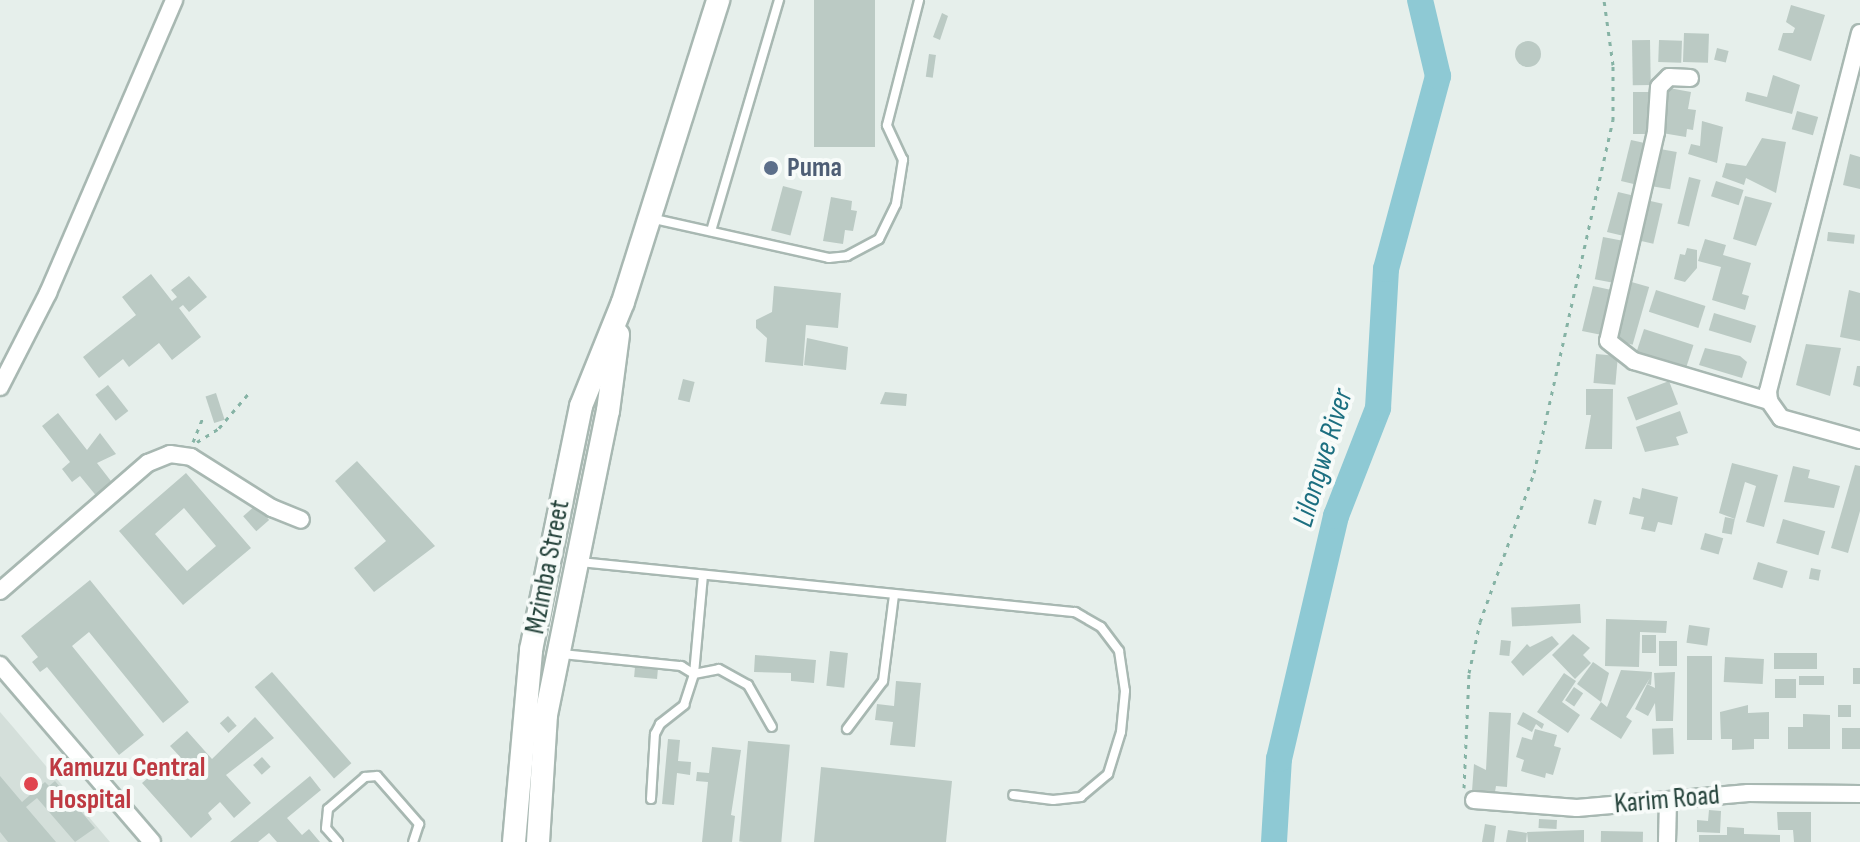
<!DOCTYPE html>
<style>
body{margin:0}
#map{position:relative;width:1860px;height:842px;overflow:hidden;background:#e6efeb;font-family:"Sofia Sans Condensed",sans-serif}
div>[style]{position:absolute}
.built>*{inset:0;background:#d4dfda}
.river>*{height:26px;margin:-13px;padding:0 13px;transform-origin:13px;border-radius:13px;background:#8ec9d4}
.building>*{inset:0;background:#bbcac4;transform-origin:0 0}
.round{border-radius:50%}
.path>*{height:3px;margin-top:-1.5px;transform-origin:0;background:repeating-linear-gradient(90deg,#86b3a5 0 4px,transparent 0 10px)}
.roads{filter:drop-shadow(2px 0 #a8b8b2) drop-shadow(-2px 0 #a8b8b2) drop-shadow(0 2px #a8b8b2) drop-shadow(0 -2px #a8b8b2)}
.service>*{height:8px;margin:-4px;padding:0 4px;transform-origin:4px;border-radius:4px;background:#fff}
.minor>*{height:16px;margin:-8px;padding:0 8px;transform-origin:8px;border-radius:8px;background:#fff}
.tertiary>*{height:22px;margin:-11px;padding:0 11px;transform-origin:11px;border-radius:11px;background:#fff}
.dots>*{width:22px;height:22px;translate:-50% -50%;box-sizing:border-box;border:4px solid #f7fbf9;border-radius:50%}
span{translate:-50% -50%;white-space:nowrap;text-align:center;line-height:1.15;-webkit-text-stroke:8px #f7fbf9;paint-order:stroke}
.service-label{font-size:28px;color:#4e5e75;font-weight:700}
.left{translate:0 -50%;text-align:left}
.street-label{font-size:28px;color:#24423a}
.health-label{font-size:28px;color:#be3a42;font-weight:700}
.water-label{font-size:30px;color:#1c6f80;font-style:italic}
</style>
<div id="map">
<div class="built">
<div style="clip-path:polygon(0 712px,13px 727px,110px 842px,0 842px)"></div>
</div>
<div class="river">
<div style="left:1274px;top:842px;width:83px;rotate:-86.6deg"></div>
<div style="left:1279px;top:759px;width:250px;rotate:-76.8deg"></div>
<div style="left:1336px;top:516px;width:116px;rotate:-68.7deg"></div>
<div style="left:1378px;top:408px;width:139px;rotate:-86.7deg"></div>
<div style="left:1386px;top:269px;width:200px;rotate:-74.9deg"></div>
<div style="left:1438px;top:76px;width:78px;rotate:-103.3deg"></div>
</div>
<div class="building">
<div style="left:814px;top:0;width:61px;height:147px"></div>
<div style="clip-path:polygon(1791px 5px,1825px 15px,1811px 61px,1778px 50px,1783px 33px,1793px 33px,1795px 28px,1786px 22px)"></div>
<div style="clip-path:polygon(942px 13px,948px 16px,940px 40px,933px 37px)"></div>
<div style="left:1684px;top:33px;width:25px;height:29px;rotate:2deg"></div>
<div style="left:1650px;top:40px;width:45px;height:18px;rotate:89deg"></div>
<div style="left:1659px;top:40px;width:23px;height:22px;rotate:2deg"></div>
<div class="round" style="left:1515px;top:41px;width:26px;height:26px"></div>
<div style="left:1717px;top:48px;width:12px;height:12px;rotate:14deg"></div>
<div style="left:929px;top:54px;width:7px;height:23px;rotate:8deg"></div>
<div style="clip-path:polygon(1773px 75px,1800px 85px,1792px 114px,1745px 101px,1747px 92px,1767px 97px)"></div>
<div style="clip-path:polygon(1669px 88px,1691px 92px,1688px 109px,1696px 110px,1693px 130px,1687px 129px,1686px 137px,1662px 133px)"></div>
<div style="left:1633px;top:92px;width:18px;height:42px"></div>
<div style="left:1797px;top:111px;width:22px;height:19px;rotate:16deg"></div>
<div style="clip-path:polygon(1702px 121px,1723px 127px,1717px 163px,1688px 154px,1691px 144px,1700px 146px)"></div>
<div style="clip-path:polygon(1762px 138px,1786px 142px,1776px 193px,1746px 178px,1744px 185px,1722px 177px,1726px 163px,1746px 166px)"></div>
<div style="clip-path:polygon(1631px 140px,1649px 144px,1642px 186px,1621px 181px)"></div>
<div style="left:1660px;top:149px;width:17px;height:38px;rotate:10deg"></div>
<div style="clip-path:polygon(1850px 154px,1860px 157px,1860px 189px,1843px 185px)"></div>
<div style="left:1689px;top:177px;width:12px;height:48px;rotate:14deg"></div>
<div style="left:1716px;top:181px;width:29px;height:16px;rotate:18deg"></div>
<div style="left:783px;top:186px;width:20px;height:46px;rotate:15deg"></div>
<div style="clip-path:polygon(1618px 192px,1635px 196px,1628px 237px,1607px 232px)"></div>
<div style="clip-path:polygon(1745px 196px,1772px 203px,1756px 246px,1733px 239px)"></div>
<div style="clip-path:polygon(831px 197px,852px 201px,851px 210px,857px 211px,853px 231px,845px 230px,843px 244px,823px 241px)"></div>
<div style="left:1646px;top:200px;width:17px;height:41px;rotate:13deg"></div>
<div style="left:1828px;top:232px;width:27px;height:9px;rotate:6deg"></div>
<div style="left:1603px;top:237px;width:20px;height:43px;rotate:11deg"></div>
<div style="clip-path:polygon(1705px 239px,1726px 245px,1723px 255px,1751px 263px,1742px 294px,1749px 296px,1745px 310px,1712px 300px,1721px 267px,1698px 261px)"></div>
<div style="clip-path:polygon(1687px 248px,1697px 250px,1697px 268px,1685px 282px,1674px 279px,1680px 254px,1685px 255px)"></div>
<div style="clip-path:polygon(151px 274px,172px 301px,177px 297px,171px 290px,189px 276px,207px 297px,189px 312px,183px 305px,179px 308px,201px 337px,172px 360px,159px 343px,129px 367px,123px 359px,99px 378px,83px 357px,136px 315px,122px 297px)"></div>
<div style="left:1628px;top:281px;width:22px;height:60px;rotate:16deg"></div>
<div style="clip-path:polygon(774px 286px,841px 293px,838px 328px,806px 325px,803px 366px,765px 362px,767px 338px,756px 328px,756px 320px,772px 312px)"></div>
<div style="clip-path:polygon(1593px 286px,1616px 291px,1602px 335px,1582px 331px)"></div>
<div style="left:1656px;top:290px;width:52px;height:23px;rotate:18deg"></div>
<div style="clip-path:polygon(1849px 290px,1860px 293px,1860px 341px,1840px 337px)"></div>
<div style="left:1714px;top:313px;width:44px;height:18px;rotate:17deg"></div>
<div style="left:1644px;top:329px;width:52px;height:24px;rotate:18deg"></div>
<div style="clip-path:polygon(807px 338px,848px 347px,846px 370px,804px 365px)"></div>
<div style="clip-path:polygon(1806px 344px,1841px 348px,1830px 396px,1796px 385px)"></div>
<div style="clip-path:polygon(1705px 348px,1740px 356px,1747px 362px,1742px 378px,1699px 365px)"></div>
<div style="left:1596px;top:354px;width:22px;height:29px;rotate:5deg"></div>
<div style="clip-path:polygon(1857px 366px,1860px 366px,1860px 387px,1853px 385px)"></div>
<div style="left:683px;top:379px;width:12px;height:21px;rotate:14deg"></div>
<div style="left:1669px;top:381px;width:25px;height:45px;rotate:69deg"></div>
<div style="left:108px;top:385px;width:33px;height:16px;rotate:52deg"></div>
<div style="clip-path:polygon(1586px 389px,1613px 389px,1612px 449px,1585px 449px,1591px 415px,1586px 415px)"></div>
<div style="clip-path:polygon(885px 392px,907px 394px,906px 406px,880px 404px)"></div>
<div style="left:216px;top:393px;width:28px;height:11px;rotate:72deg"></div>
<div style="clip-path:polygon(1680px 411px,1688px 433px,1676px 437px,1679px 445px,1645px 452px,1636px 427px)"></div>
<div style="clip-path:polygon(58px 413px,87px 450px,100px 433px,116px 454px,97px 463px,114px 485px,98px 498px,80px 476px,72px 482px,62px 469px,70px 462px,42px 426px)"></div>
<div style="clip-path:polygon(357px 461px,435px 546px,374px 592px,354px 568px,386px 541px,335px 481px)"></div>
<div style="clip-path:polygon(1732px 463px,1778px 475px,1764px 527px,1746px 522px,1756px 486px,1745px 482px,1735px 519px,1719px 513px)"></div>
<div style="clip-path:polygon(1855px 465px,1860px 466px,1860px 511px,1848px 553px,1831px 548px)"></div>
<div style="clip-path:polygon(1793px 466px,1810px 470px,1808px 478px,1840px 486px,1834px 508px,1784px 502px)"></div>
<div style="clip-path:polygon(evenodd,186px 473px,251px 548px,183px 605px,119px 531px,186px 473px,184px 508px,216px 546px,187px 571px,155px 534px,184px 508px)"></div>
<div style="clip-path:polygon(1642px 488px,1678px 497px,1672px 525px,1658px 522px,1655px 532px,1641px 529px,1644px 517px,1629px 514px,1633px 497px,1640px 499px)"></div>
<div style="left:1594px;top:499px;width:8px;height:25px;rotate:14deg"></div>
<div style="left:256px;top:505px;width:20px;height:17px;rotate:49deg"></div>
<div style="left:1725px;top:517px;width:10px;height:16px;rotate:11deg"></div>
<div style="left:1783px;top:519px;width:44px;height:25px;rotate:16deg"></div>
<div style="left:1705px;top:533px;width:19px;height:17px;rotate:16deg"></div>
<div style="left:1758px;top:562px;width:31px;height:18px;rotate:17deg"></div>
<div style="left:1811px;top:568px;width:10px;height:11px;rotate:11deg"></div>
<div style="clip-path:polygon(90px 580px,189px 702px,163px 723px,89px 632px,72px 646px,144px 735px,119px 755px,47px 667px,40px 672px,32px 662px,38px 657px,21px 636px)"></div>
<div style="left:1580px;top:604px;width:19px;height:69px;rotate:87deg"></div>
<div style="clip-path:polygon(1606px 619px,1667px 621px,1666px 633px,1640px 632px,1639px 667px,1605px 666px)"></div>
<div style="left:1689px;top:625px;width:21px;height:18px;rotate:8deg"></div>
<div style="clip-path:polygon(1573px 634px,1590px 648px,1583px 655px,1591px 663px,1575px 679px,1552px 655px)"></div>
<div style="left:1642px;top:635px;width:14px;height:18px"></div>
<div style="clip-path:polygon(1552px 636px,1559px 644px,1523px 676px,1511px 662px,1527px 644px,1530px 647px)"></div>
<div style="left:1501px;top:640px;width:10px;height:15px;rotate:6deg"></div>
<div style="left:1659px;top:641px;width:18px;height:25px"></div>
<div style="left:830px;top:651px;width:18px;height:35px;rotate:6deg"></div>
<div style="left:1817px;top:653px;width:16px;height:43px;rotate:90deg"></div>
<div style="clip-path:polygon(755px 655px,816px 660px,814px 683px,791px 681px,791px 673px,754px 672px)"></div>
<div style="left:1687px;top:656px;width:25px;height:84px"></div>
<div style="left:1725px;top:657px;width:39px;height:25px;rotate:3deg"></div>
<div style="clip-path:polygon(1593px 662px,1609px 673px,1601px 702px,1577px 684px)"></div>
<div style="left:635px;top:667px;width:23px;height:10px;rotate:5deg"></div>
<div style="left:1853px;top:668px;width:7px;height:16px"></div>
<div style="clip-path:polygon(1621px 670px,1652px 672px,1651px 685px,1647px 684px,1650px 678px,1626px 717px,1632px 721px,1621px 739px,1590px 719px,1601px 702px,1607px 707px)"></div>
<div style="left:272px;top:672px;width:121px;height:23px;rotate:49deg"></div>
<div style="clip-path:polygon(1675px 672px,1673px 721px,1656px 721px,1655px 703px,1648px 716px,1635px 709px,1647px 684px,1655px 688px,1654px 673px)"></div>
<div style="clip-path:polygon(1564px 673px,1576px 681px,1562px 702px,1580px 715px,1568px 733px,1537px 712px)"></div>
<div style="left:1824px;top:676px;width:9px;height:25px;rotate:90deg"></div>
<div style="left:1796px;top:679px;width:19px;height:21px;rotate:90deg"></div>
<div style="clip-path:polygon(896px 681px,921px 683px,915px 747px,890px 745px,893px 722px,875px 720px,877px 704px,894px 706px)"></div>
<div style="left:1574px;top:687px;width:11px;height:16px;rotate:34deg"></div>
<div style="clip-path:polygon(1748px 705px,1748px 713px,1769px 712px,1769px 739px,1754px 739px,1754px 749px,1732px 750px,1732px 739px,1721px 739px,1720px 712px)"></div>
<div style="left:1838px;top:705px;width:13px;height:12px"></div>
<div style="clip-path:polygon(1489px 712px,1511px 713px,1507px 787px,1496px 786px,1495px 792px,1472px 791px,1474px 764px,1486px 770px)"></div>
<div style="clip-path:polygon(1523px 712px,1544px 724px,1542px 729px,1536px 724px,1532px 732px,1517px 724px)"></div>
<div style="clip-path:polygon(1803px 714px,1830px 715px,1830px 749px,1788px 749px,1788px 727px,1803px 727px)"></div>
<div style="left:228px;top:716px;width:13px;height:11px;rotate:48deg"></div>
<div style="clip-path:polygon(255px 717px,274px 738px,226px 775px,251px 803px,234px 818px,220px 802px,208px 813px,212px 819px,191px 838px,142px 783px,164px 764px,170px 770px,182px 759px,170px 746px,187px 731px,212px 759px)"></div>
<div style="left:1673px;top:728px;width:26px;height:21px;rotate:88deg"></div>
<div style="left:1842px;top:728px;width:18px;height:21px"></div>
<div style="clip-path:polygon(1535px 729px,1557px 735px,1554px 746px,1561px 748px,1553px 775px,1546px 773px,1545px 778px,1521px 771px,1524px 760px,1516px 757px,1522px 737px,1532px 740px)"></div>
<div style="clip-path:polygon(668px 739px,680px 740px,678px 761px,691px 762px,690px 775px,677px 773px,674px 805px,662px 804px)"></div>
<div style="left:748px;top:741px;width:42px;height:101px;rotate:5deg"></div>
<div style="clip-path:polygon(712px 747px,741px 750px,731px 815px,735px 816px,732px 842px,702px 842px,708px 782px,696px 781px,697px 772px,709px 773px)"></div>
<div style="left:262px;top:757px;width:13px;height:12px;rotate:48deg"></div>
<div style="clip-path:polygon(821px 767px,952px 781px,946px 842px,814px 842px)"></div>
<div style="clip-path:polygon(0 776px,22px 802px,45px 782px,49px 786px,55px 781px,95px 828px,75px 842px,37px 798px,26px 807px,56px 842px,8px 842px,0 832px)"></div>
<div style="clip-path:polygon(310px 776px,321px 790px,287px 818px,302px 835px,309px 829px,320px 842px,277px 842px,269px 833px,258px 842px,230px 842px)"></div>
<div style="clip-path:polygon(1709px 810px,1721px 811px,1720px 833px,1697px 832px,1697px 820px,1708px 821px)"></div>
<div style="clip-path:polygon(1777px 812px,1811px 812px,1811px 842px,1794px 842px,1793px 830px,1778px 830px)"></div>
<div style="left:1539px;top:819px;width:18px;height:9px;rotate:3deg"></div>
<div style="clip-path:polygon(1485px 824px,1496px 826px,1494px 842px,1482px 842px)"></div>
<div style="clip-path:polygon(1727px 827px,1744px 828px,1744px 834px,1780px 835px,1780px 842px,1699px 842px,1699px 835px,1727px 835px)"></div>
<div style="clip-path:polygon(1508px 830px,1527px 833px,1526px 842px,1506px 842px)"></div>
<div style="clip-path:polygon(1584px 830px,1584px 842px,1528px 842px,1527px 832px)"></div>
<div style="left:1601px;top:831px;width:42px;height:11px;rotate:1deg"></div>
</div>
<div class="path">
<div style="left:193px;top:442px;width:27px;rotate:-68deg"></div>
<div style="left:197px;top:442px;width:26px;rotate:-32deg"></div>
<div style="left:219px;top:428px;width:46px;rotate:-49.4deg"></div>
<div style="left:1464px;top:788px;width:115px;rotate:-87.5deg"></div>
<div style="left:1469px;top:673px;width:52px;rotate:-77.8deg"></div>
<div style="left:1480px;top:622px;width:158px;rotate:-70.1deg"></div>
<div style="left:1534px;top:473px;width:362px;rotate:-77.4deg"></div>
<div style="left:1613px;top:120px;width:55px;rotate:-90deg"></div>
<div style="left:1613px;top:65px;width:66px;rotate:-97.9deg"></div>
</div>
<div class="roads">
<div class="service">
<div style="left:650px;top:218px;width:183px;rotate:12.6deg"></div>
<div style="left:829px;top:258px;width:18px;rotate:-6deg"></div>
<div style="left:847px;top:256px;width:36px;rotate:-28deg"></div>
<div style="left:879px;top:239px;width:39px;rotate:-64deg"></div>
<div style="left:896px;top:204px;width:45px;rotate:-81deg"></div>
<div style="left:903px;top:160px;width:38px;rotate:-115deg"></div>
<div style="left:887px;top:125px;width:129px;rotate:-75.6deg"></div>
<div style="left:711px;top:231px;width:241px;rotate:-73.6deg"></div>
<div style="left:580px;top:562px;width:498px;rotate:5.8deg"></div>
<div style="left:1075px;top:612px;width:30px;rotate:30deg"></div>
<div style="left:1101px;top:627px;width:30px;rotate:53deg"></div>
<div style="left:1119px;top:651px;width:40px;rotate:81.5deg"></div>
<div style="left:1125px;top:691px;width:41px;rotate:95.6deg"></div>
<div style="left:1121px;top:732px;width:44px;rotate:107.2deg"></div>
<div style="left:1108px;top:774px;width:35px;rotate:140deg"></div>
<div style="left:1081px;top:797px;width:28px;rotate:174deg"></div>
<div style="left:1053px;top:800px;width:40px;rotate:-172.9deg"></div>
<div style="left:562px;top:654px;width:120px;rotate:5.8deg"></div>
<div style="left:681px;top:666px;width:15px;rotate:32deg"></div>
<div style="left:694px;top:674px;width:25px;rotate:-11deg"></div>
<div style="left:719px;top:669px;width:33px;rotate:29deg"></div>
<div style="left:748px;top:685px;width:48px;rotate:60.3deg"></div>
<div style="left:847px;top:729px;width:60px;rotate:-53.1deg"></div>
<div style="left:883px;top:681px;width:87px;rotate:-82.7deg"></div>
<div style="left:651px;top:799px;width:65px;rotate:-86.5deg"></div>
<div style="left:655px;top:734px;width:11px;rotate:-63deg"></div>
<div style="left:660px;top:724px;width:31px;rotate:-38deg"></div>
<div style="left:684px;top:705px;width:33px;rotate:-72deg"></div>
<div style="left:694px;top:674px;width:98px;rotate:-84.8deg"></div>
<div style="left:338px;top:842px;width:18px;rotate:-131deg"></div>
<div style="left:326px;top:828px;width:19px;rotate:-84deg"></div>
<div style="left:328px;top:809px;width:49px;rotate:-40.9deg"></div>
<div style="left:365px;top:777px;width:12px;rotate:-5deg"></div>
<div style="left:377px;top:776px;width:64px;rotate:48.8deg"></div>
<div style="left:419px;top:824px;width:19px;rotate:108deg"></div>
</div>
<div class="minor">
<div style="left:1860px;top:33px;width:370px;rotate:104.4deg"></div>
<div style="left:1768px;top:391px;width:10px;rotate:84deg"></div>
<div style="left:1769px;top:401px;width:21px;rotate:55deg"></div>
<div style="left:1781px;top:418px;width:82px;rotate:15.6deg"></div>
<div style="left:1690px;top:78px;width:21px;rotate:-177deg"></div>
<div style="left:1669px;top:77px;width:14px;rotate:135deg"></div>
<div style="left:1659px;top:87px;width:45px;rotate:93.8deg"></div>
<div style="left:1656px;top:132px;width:214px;rotate:102.9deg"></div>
<div style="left:1608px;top:341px;width:33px;rotate:38deg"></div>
<div style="left:1634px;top:361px;width:141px;rotate:16.5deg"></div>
<div style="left:0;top:387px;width:106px;rotate:-62.9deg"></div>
<div style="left:48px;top:293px;width:319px;rotate:-66.7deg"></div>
<div style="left:0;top:591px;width:196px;rotate:-40.9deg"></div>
<div style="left:148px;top:463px;width:24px;rotate:-22deg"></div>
<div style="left:170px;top:454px;width:21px;rotate:8deg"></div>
<div style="left:191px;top:457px;width:96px;rotate:32.2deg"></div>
<div style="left:272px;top:508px;width:31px;rotate:22deg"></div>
<div style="left:0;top:665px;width:233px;rotate:49.3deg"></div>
<div style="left:1474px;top:800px;width:103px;rotate:4.4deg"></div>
<div style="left:1577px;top:808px;width:172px;rotate:-5deg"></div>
<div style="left:1748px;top:793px;width:112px;rotate:0.5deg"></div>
<div style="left:1667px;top:842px;width:41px;rotate:-88.6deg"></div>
</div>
<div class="tertiary">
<div style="left:514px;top:842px;width:193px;rotate:-84.9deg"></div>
<div style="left:531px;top:650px;width:249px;rotate:-78.4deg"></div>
<div style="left:581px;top:406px;width:112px;rotate:-68deg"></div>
<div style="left:623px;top:302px;width:317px;rotate:-72.5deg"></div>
<div style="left:538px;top:842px;width:127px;rotate:-86.4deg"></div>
<div style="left:546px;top:715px;width:310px;rotate:-78.5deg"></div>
<div style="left:608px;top:411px;width:77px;rotate:-82.5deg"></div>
</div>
</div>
<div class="dots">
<div style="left:771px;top:168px;background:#5c6f8a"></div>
<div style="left:31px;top:784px;background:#e0444e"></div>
</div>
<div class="service-label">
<span class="left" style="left:787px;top:168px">Puma</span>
</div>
<div class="street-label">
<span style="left:548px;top:567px;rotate:-79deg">Mzimba Street</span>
<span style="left:1667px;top:800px;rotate:-5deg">Karim Road</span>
</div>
<div class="health-label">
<span class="left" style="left:49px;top:784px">Kamuzu Central<br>Hospital</span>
</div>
<div class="water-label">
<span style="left:1323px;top:458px;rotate:-73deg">Lilongwe River</span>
</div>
</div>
